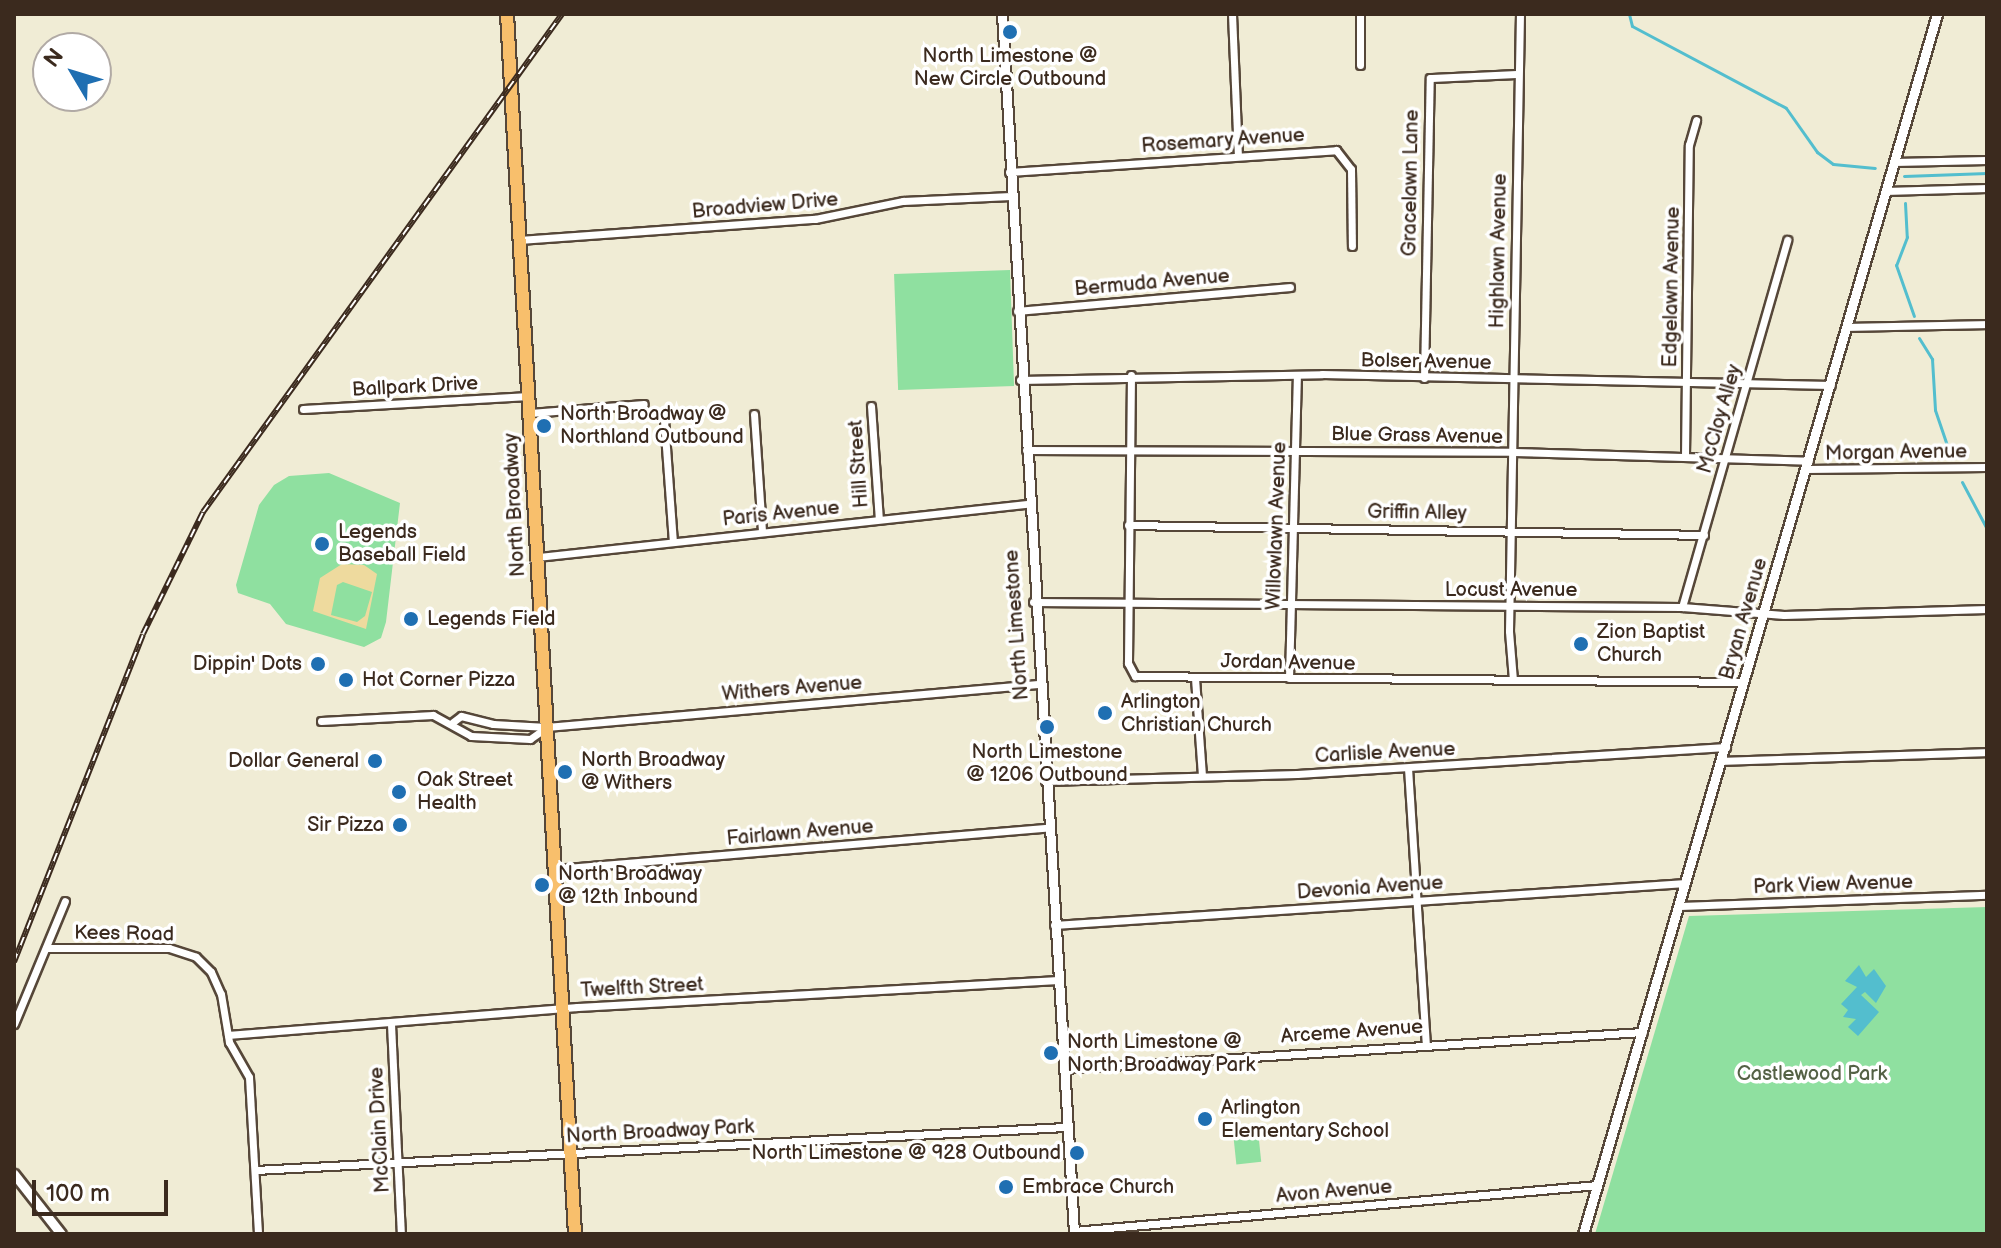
<!DOCTYPE html>
<style>
body{margin:0}
#map{position:relative;width:2001px;height:1248px;overflow:hidden;background:#f0ecd5;font-family:"Balsamiq Sans",sans-serif}
div>[style]{position:absolute}
.green>*{inset:0;background:#8fe0a0;transform-origin:0 0}
.sand>*{inset:0;background:#eeda9e}
.water>*{inset:0;background:#53bece}
.stream>*{height:3px;margin:-1.5px;padding:0 1.5px;transform-origin:1.5px;border-radius:1.5px;background:#53bece}
.roads{filter:drop-shadow(2px 0 #564739) drop-shadow(-2px 0 #564739) drop-shadow(0 2px #564739) drop-shadow(0 -2px #564739)}
.minor>*{height:7px;margin:-3.5px;padding:0 3.5px;transform-origin:3.5px;border-radius:3.5px;background:#fff}
.tertiary>*{height:9px;margin:-4.5px;padding:0 4.5px;transform-origin:4.5px;border-radius:4.5px;background:#fff}
.primary>*{height:12px;margin:-6px;padding:0 6px;transform-origin:6px;border-radius:6px;background:#f8bf6c}
.rail>*{height:6px;margin-top:-3px;transform-origin:0;background:repeating-linear-gradient(90deg,#fff 0 9px,#3b2a1e 0 18px);box-sizing:border-box;border-block:2px solid #3b2a1e}
.dots>*{width:22px;height:22px;translate:-50% -50%;box-sizing:border-box;border:4px solid #fff;border-radius:50%}
span{translate:-50% -50%;white-space:nowrap;text-align:center;line-height:1.15;-webkit-text-stroke:7px #fff;paint-order:stroke}
.poi-label{font-size:20px;color:#3b2a1e}
.left{translate:0 -50%;text-align:left}
.right{translate:-100% -50%;text-align:right}
.street-label{font-size:20px;color:#3b2a1e}
.park-label{font-size:20px;color:#546145}
.frame{position:absolute;inset:0;border:16px solid #3b2a1e;pointer-events:none}
.north{position:absolute;left:32px;top:32px;width:80px;height:80px;box-sizing:border-box;background:#fff;border:2px solid #b1aaa5;border-radius:50%;rotate:308deg;font-size:22px;font-weight:700;line-height:32px;text-align:center;color:#3b2a1e}
.north::after{content:'';display:block;margin:auto;width:28px;height:36px;background:#1f6fb2;clip-path:polygon(50% 0,100% 100%,50% 72%,0 100%)}
.scale{position:absolute;left:32px;top:1180px;width:136px;height:36px;box-sizing:border-box;border:4px solid #3b2a1e;border-top:0;padding-left:10px;font-size:24px;line-height:28px;white-space:nowrap;color:#3b2a1e;-webkit-text-stroke:6px #fff;paint-order:stroke}
</style>
<div id="map">
<div class="green">
<div style="left:1010px;top:270px;width:116px;height:116px;rotate:88deg"></div>
<div style="clip-path:polygon(329px 473px,400px 503px,386px 622px,381px 638px,364px 647px,286px 624px,270px 604px,238px 593px,236px 585px,259px 505px,274px 485px,289px 476px)"></div>
<div style="clip-path:polygon(1987px 907px,1987px 1234px,1595px 1234px,1689px 916px)"></div>
<div style="left:1258px;top:1131px;width:31px;height:25px;rotate:84deg"></div>
</div>
<div class="sand">
<div style="clip-path:polygon(evenodd,342px 564px,364px 565px,377px 574px,366px 629px,313px 611px,320px 578px,342px 564px,343px 582px,372px 592px,365px 616px,357px 622px,331px 615px,337px 585px,343px 582px)"></div>
</div>
<div class="water">
<div style="clip-path:polygon(1859px 965px,1866px 977px,1874px 969px,1886px 986px,1876px 1003px,1865px 992px,1861px 995px,1879px 1012px,1858px 1036px,1848px 1027px,1856px 1019px,1843px 1017px,1848px 1010px,1841px 1004px,1857px 987px,1845px 981px)"></div>
</div>
<div class="stream">
<div style="left:1629px;top:14px;width:12px;rotate:76deg"></div>
<div style="left:1632px;top:26px;width:174px;rotate:28deg"></div>
<div style="left:1786px;top:108px;width:54px;rotate:54.8deg"></div>
<div style="left:1817px;top:152px;width:20px;rotate:37deg"></div>
<div style="left:1833px;top:164px;width:42px;rotate:5.4deg"></div>
<div style="left:1904px;top:176px;width:83px;rotate:-2.1deg"></div>
<div style="left:1905px;top:203px;width:34px;rotate:87deg"></div>
<div style="left:1907px;top:237px;width:30px;rotate:111deg"></div>
<div style="left:1896px;top:265px;width:54px;rotate:70.6deg"></div>
<div style="left:1919px;top:338px;width:25px;rotate:58deg"></div>
<div style="left:1932px;top:359px;width:51px;rotate:86.6deg"></div>
<div style="left:1935px;top:410px;width:50px;rotate:71.2deg"></div>
<div style="left:1962px;top:482px;width:53px;rotate:62deg"></div>
</div>
<div class="roads">
<div class="minor">
<div style="left:1232px;top:14px;width:142px;rotate:87.6deg"></div>
<div style="left:1360px;top:65px;width:51px;rotate:-90deg"></div>
<div style="left:1894px;top:162px;width:93px;rotate:-1.2deg"></div>
<div style="left:1009px;top:172px;width:328px;rotate:-3.8deg"></div>
<div style="left:1336px;top:150px;width:24px;rotate:52deg"></div>
<div style="left:1351px;top:169px;width:77px;rotate:89.3deg"></div>
<div style="left:1885px;top:191px;width:102px;rotate:-1.7deg"></div>
<div style="left:519px;top:240px;width:297px;rotate:-4.1deg"></div>
<div style="left:815px;top:219px;width:90px;rotate:-11.6deg"></div>
<div style="left:903px;top:201px;width:108px;rotate:-2.7deg"></div>
<div style="left:1017px;top:311px;width:274px;rotate:-5deg"></div>
<div style="left:1848px;top:327px;width:139px;rotate:-1.2deg"></div>
<div style="left:1131px;top:375px;width:288px;rotate:90.6deg"></div>
<div style="left:1128px;top:663px;width:15px;rotate:62deg"></div>
<div style="left:1135px;top:676px;width:609px;rotate:0.56deg"></div>
<div style="left:1424px;top:378px;width:300px;rotate:-88.9deg"></div>
<div style="left:1430px;top:78px;width:88px;rotate:-2.6deg"></div>
<div style="left:1020px;top:380px;width:302px;rotate:-1.1deg"></div>
<div style="left:1322px;top:374px;width:509px;rotate:1.24deg"></div>
<div style="left:871px;top:406px;width:113px;rotate:86deg"></div>
<div style="left:303px;top:409px;width:226px;rotate:-3.3deg"></div>
<div style="left:530px;top:413px;width:114px;rotate:-4.5deg"></div>
<div style="left:754px;top:414px;width:118px;rotate:86.1deg"></div>
<div style="left:664px;top:420px;width:122px;rotate:85.8deg"></div>
<div style="left:1026px;top:450px;width:488px;rotate:0.2deg"></div>
<div style="left:1514px;top:452px;width:295px;rotate:1.7deg"></div>
<div style="left:1685px;top:456px;width:311px;rotate:-89.3deg"></div>
<div style="left:1689px;top:145px;width:26px;rotate:-74deg"></div>
<div style="left:1806px;top:469px;width:181px;rotate:-0.6deg"></div>
<div style="left:1128px;top:525px;width:576px;rotate:0.99deg"></div>
<div style="left:538px;top:557px;width:493px;rotate:-6.2deg"></div>
<div style="left:1033px;top:602px;width:649px;rotate:0.44deg"></div>
<div style="left:1682px;top:607px;width:102px;rotate:4.5deg"></div>
<div style="left:1784px;top:615px;width:203px;rotate:-1.7deg"></div>
<div style="left:1682px;top:607px;width:382px;rotate:-74deg"></div>
<div style="left:1195px;top:678px;width:98px;rotate:85.9deg"></div>
<div style="left:1289px;top:678px;width:303px;rotate:-88.5deg"></div>
<div style="left:1513px;top:680px;width:49px;rotate:-94.7deg"></div>
<div style="left:1509px;top:631px;width:617px;rotate:-88.98deg"></div>
<div style="left:321px;top:721px;width:112px;rotate:-3.1deg"></div>
<div style="left:433px;top:715px;width:43px;rotate:28.9deg"></div>
<div style="left:471px;top:736px;width:59px;rotate:2.9deg"></div>
<div style="left:530px;top:739px;width:21px;rotate:-35deg"></div>
<div style="left:453px;top:722px;width:10px;rotate:-37deg"></div>
<div style="left:461px;top:716px;width:33px;rotate:14deg"></div>
<div style="left:493px;top:724px;width:54px;rotate:3.2deg"></div>
<div style="left:547px;top:727px;width:495px;rotate:-5deg"></div>
<div style="left:1722px;top:761px;width:265px;rotate:-1.9deg"></div>
<div style="left:1408px;top:768px;width:277px;rotate:86.3deg"></div>
<div style="left:1045px;top:781px;width:252px;rotate:-1.6deg"></div>
<div style="left:1297px;top:774px;width:430px;rotate:-3.6deg"></div>
<div style="left:555px;top:869px;width:494px;rotate:-4.8deg"></div>
<div style="left:1680px;top:906px;width:307px;rotate:-2.1deg"></div>
<div style="left:1054px;top:925px;width:633px;rotate:-3.8deg"></div>
<div style="left:46px;top:948px;width:123px"></div>
<div style="left:169px;top:948px;width:28px;rotate:18deg"></div>
<div style="left:196px;top:957px;width:21px;rotate:45deg"></div>
<div style="left:211px;top:972px;width:24px;rotate:66deg"></div>
<div style="left:221px;top:994px;width:49px;rotate:80.5deg"></div>
<div style="left:229px;top:1042px;width:40px;rotate:60.3deg"></div>
<div style="left:249px;top:1077px;width:157px;rotate:86.7deg"></div>
<div style="left:14px;top:1024px;width:133px;rotate:-67.5deg"></div>
<div style="left:391px;top:1024px;width:210px;rotate:87.3deg"></div>
<div style="left:228px;top:1035px;width:350px;rotate:-4.6deg"></div>
<div style="left:577px;top:1007px;width:483px;rotate:-3.2deg"></div>
<div style="left:1064px;top:1069px;width:580px;rotate:-3.66deg"></div>
<div style="left:255px;top:1170px;width:812px;rotate:-3.04deg"></div>
<div style="left:1074px;top:1231px;width:526px;rotate:-5.02deg"></div>
</div>
<div class="tertiary">
<div style="left:1002px;top:14px;width:1222px;rotate:86.62deg"></div>
<div style="left:14px;top:1174px;width:76px;rotate:51.9deg"></div>
<div style="left:1583px;top:1234px;width:1270px;rotate:-73.82deg"></div>
</div>
<div class="primary">
<div style="left:507px;top:14px;width:1222px;rotate:86.81deg"></div>
</div>
</div>
<div class="rail">
<div style="left:14px;top:962px;width:352px;rotate:-68.5deg"></div>
<div style="left:143px;top:634px;width:136px;rotate:-63.8deg"></div>
<div style="left:203px;top:512px;width:614px;rotate:-54.21deg"></div>
</div>
<div class="dots">
<div style="left:1010px;top:32px;background:#1f6fb2"></div>
<div style="left:544px;top:426px;background:#1f6fb2"></div>
<div style="left:322px;top:544px;background:#1f6fb2"></div>
<div style="left:411px;top:619px;background:#1f6fb2"></div>
<div style="left:1581px;top:644px;background:#1f6fb2"></div>
<div style="left:318px;top:664px;background:#1f6fb2"></div>
<div style="left:346px;top:680px;background:#1f6fb2"></div>
<div style="left:1105px;top:713px;background:#1f6fb2"></div>
<div style="left:1047px;top:727px;background:#1f6fb2"></div>
<div style="left:375px;top:761px;background:#1f6fb2"></div>
<div style="left:565px;top:772px;background:#1f6fb2"></div>
<div style="left:399px;top:792px;background:#1f6fb2"></div>
<div style="left:400px;top:825px;background:#1f6fb2"></div>
<div style="left:542px;top:885px;background:#1f6fb2"></div>
<div style="left:1051px;top:1053px;background:#1f6fb2"></div>
<div style="left:1205px;top:1119px;background:#1f6fb2"></div>
<div style="left:1077px;top:1153px;background:#1f6fb2"></div>
<div style="left:1006px;top:1187px;background:#1f6fb2"></div>
</div>
<div class="poi-label">
<span style="left:1010px;top:68px">North Limestone @<br>New Circle Outbound</span>
<span class="left" style="left:560px;top:426px">North Broadway @<br>Northland Outbound</span>
<span class="left" style="left:338px;top:544px">Legends<br>Baseball Field</span>
<span class="left" style="left:427px;top:619px">Legends Field</span>
<span class="left" style="left:1597px;top:644px">Zion Baptist<br>Church</span>
<span class="right" style="left:302px;top:664px">Dippin' Dots</span>
<span class="left" style="left:362px;top:680px">Hot Corner Pizza</span>
<span class="left" style="left:1121px;top:714px">Arlington<br>Christian Church</span>
<span style="left:1047px;top:764px">North Limestone<br>@ 1206 Outbound</span>
<span class="left" style="left:581px;top:772px">North Broadway<br>@ Withers</span>
<span class="right" style="left:359px;top:761px">Dollar General</span>
<span class="left" style="left:417px;top:792px">Oak Street<br>Health</span>
<span class="right" style="left:384px;top:825px">Sir Pizza</span>
<span class="left" style="left:558px;top:886px">North Broadway<br>@ 12th Inbound</span>
<span class="left" style="left:1067px;top:1054px">North Limestone @<br>North Broadway Park</span>
<span class="left" style="left:1221px;top:1120px">Arlington<br>Elementary School</span>
<span class="right" style="left:1061px;top:1153px">North Limestone @ 928 Outbound</span>
<span class="left" style="left:1022px;top:1187px">Embrace Church</span>
</div>
<div class="street-label">
<span style="left:1223px;top:141px;rotate:-4deg">Rosemary Avenue</span>
<span style="left:1411px;top:183px;rotate:-89deg">Gracelawn Lane</span>
<span style="left:765px;top:206px;rotate:-5deg">Broadview Drive</span>
<span style="left:1499px;top:251px;rotate:-89deg">Highlawn Avenue</span>
<span style="left:1152px;top:283px;rotate:-5deg">Bermuda Avenue</span>
<span style="left:1672px;top:287px;rotate:-89deg">Edgelawn Avenue</span>
<span style="left:1426px;top:362px;rotate:1deg">Bolser Avenue</span>
<span style="left:415px;top:387px;rotate:-3deg">Ballpark Drive</span>
<span style="left:1720px;top:419px;rotate:-74deg">McCloy Alley</span>
<span style="left:1417px;top:436px;rotate:1deg">Blue Grass Avenue</span>
<span style="left:1896px;top:453px;rotate:-1deg">Morgan Avenue</span>
<span style="left:859px;top:464px;rotate:-94deg">Hill Street</span>
<span style="left:515px;top:505px;rotate:-93deg">North Broadway</span>
<span style="left:1417px;top:513px;rotate:1deg">Griffin Alley</span>
<span style="left:781px;top:514px;rotate:-6deg">Paris Avenue</span>
<span style="left:1277px;top:526px;rotate:-88deg">Willowlawn Avenue</span>
<span style="left:1511px;top:590px">Locust Avenue</span>
<span style="left:1744px;top:619px;rotate:-74deg">Bryan Avenue</span>
<span style="left:1017px;top:625px;rotate:-94deg">North Limestone</span>
<span style="left:1288px;top:663px;rotate:1deg">Jordan Avenue</span>
<span style="left:792px;top:689px;rotate:-5deg">Withers Avenue</span>
<span style="left:1385px;top:753px;rotate:-3deg">Carlisle Avenue</span>
<span style="left:800px;top:833px;rotate:-5deg">Fairlawn Avenue</span>
<span style="left:1833px;top:885px;rotate:-2deg">Park View Avenue</span>
<span style="left:1370px;top:888px;rotate:-4deg">Devonia Avenue</span>
<span style="left:124px;top:934px;rotate:1deg">Kees Road</span>
<span style="left:642px;top:988px;rotate:-3deg">Twelfth Street</span>
<span style="left:1352px;top:1032px;rotate:-4deg">Arceme Avenue</span>
<span style="left:380px;top:1130px;rotate:-93deg">McClain Drive</span>
<span style="left:660px;top:1132px;rotate:-3deg">North Broadway Park</span>
<span style="left:1334px;top:1192px;rotate:-5deg">Avon Avenue</span>
</div>
<div class="park-label">
<span style="left:1812px;top:1074px">Castlewood Park</span>
</div>
<div class="frame"></div>
<div class="north">N</div>
<div class="scale">100 m</div>
</div>
